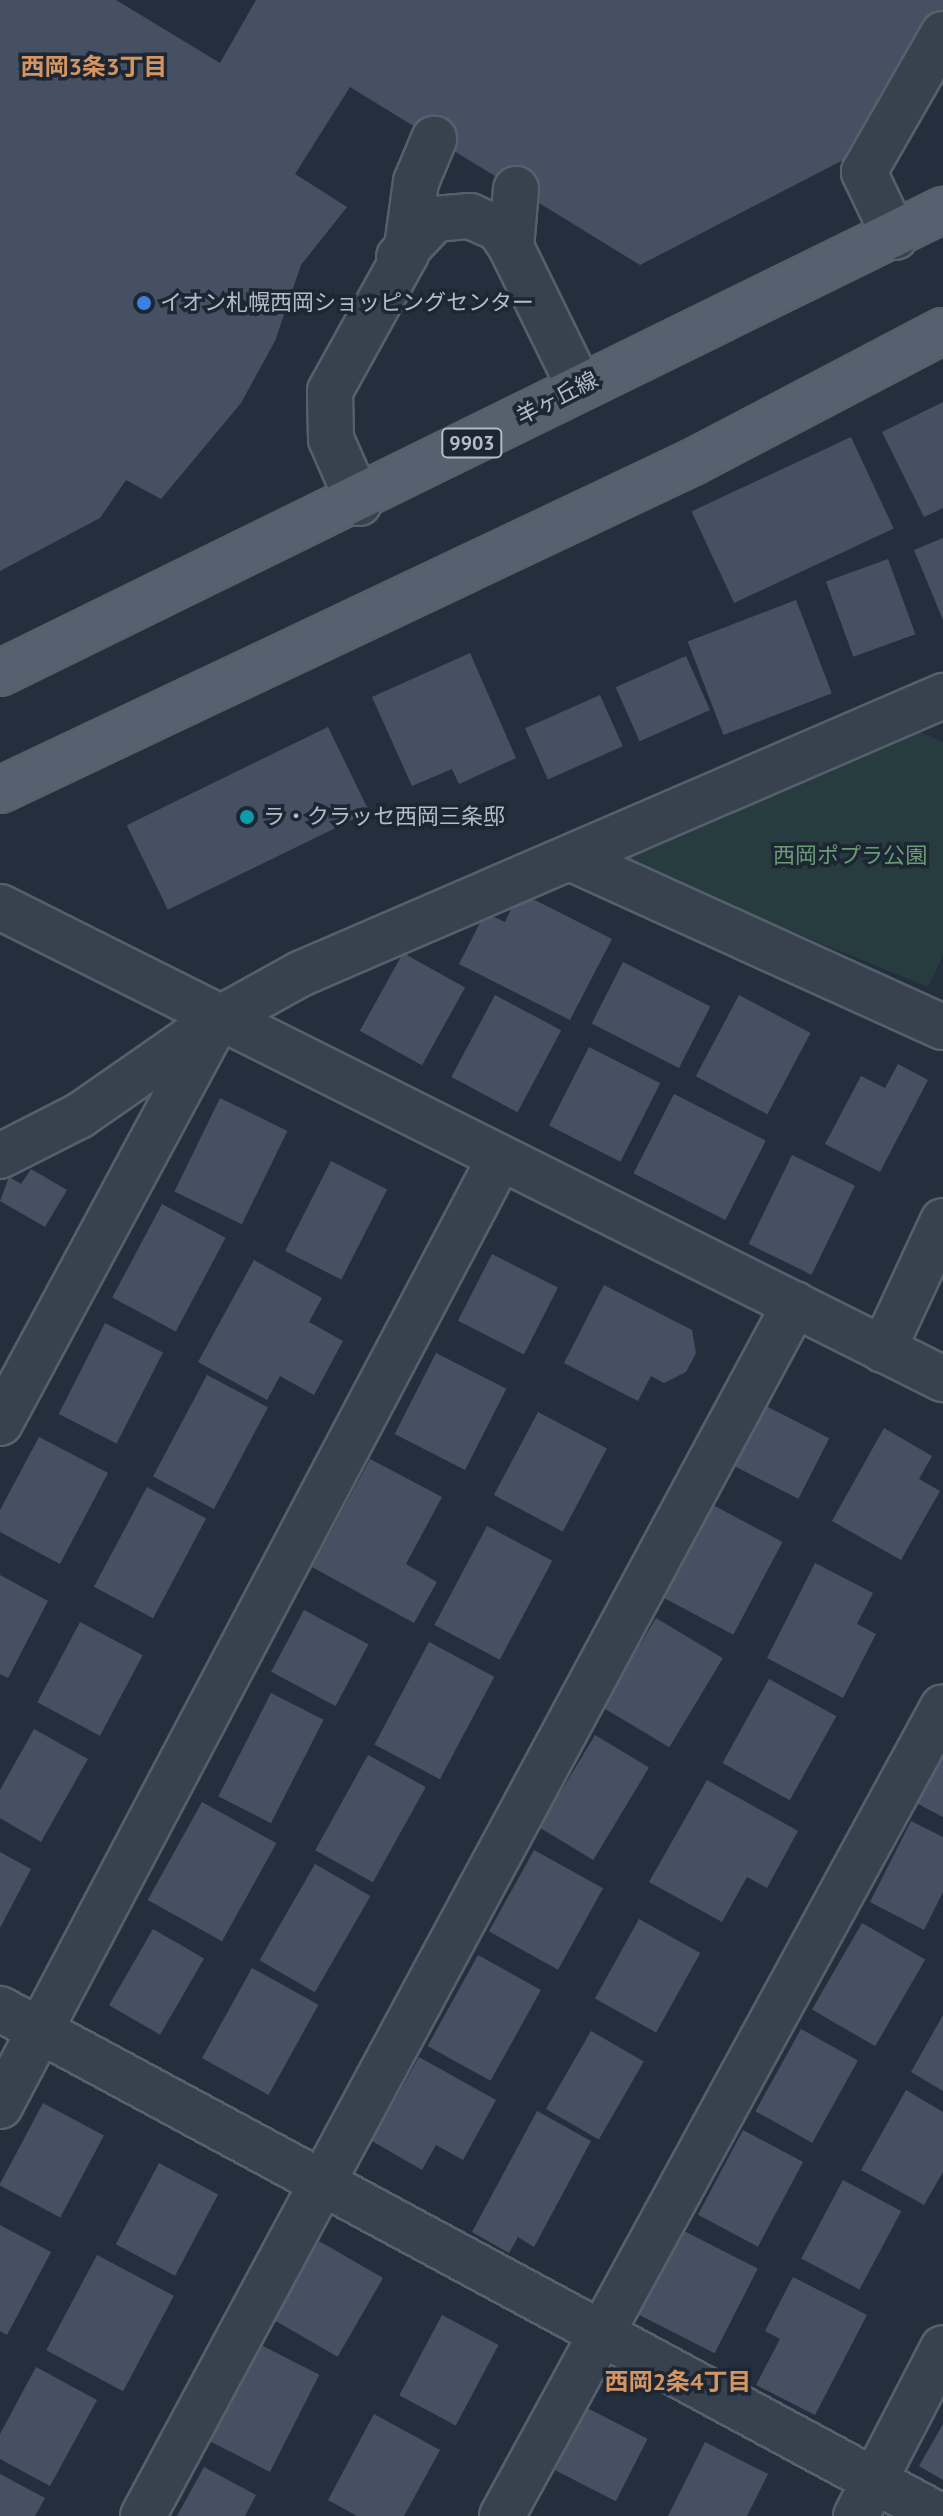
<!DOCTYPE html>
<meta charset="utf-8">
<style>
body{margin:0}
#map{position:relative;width:943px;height:2516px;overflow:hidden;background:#242f3e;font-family:"PT Sans","Noto Sans JP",sans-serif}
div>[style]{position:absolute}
.green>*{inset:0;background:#263c3f}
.building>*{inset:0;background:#455162;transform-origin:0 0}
.roads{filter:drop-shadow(2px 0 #565f6c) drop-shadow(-2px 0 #565f6c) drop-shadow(0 2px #565f6c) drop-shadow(0 -2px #565f6c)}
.minor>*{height:44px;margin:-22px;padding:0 22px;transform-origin:22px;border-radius:22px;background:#38414e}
.major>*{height:44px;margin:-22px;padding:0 22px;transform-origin:22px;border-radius:22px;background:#56606e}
.dots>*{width:22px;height:22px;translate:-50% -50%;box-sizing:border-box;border:4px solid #1d2633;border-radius:50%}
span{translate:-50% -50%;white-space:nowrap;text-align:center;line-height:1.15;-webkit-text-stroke:7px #1d2633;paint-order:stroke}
.shield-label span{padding:2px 6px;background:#1d2633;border:2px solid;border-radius:6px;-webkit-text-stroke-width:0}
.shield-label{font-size:20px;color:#b4bcc9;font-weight:700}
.poi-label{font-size:22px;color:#b4bcc9}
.left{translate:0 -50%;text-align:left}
.street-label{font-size:22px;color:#b4bcc9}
.park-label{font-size:22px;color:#6b9a76}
.neighbourhood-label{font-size:24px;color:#d59563;font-weight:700}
</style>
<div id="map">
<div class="green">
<div style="clip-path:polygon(907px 726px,943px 742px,943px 955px,928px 987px,617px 860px)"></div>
</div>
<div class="building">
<div style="clip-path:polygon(0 0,116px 0,220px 63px,256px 0,943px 0,943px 66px,901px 131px,872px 113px,843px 160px,640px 265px,350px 87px,295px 174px,347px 207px,301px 265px,275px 341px,241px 403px,161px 499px,126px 480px,100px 518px,0 571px)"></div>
<div style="clip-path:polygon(943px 402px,943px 508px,924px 517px,882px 432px)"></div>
<div style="left:851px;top:437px;width:101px;height:176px;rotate:65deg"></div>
<div style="clip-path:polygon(943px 538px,943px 620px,914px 550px)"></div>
<div style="left:888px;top:559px;width:80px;height:66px;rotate:70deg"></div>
<div style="left:796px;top:600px;width:100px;height:116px;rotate:69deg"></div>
<div style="clip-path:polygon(470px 653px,516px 758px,459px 784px,452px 769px,412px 786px,372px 697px)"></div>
<div style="left:686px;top:656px;width:59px;height:77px;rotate:66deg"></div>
<div style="left:600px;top:695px;width:56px;height:82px;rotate:66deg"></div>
<div style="left:328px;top:727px;width:94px;height:224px;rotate:64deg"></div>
<div style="clip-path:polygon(519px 892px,612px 939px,570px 1020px,459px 964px,485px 913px,505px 922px)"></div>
<div style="left:403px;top:953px;width:71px;height:89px;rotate:29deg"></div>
<div style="left:623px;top:962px;width:98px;height:69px;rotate:27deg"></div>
<div style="left:495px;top:995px;width:75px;height:93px;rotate:28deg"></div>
<div style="left:739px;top:995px;width:81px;height:92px;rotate:28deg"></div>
<div style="left:589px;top:1047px;width:80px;height:88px;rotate:27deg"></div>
<div style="clip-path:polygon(898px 1064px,928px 1080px,880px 1172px,825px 1144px,861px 1076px,885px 1088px)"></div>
<div style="left:674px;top:1094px;width:103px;height:89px;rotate:27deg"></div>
<div style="left:220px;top:1098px;width:75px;height:104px;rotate:26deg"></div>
<div style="left:792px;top:1155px;width:70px;height:99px;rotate:26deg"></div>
<div style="left:331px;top:1161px;width:63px;height:101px;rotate:27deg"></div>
<div style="clip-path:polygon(31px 1169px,67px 1190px,45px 1227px,0 1201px,9px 1177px,21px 1184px)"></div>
<div style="left:162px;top:1204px;width:72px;height:106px;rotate:28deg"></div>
<div style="left:492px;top:1254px;width:74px;height:75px;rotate:27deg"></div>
<div style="clip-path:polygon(254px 1260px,322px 1298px,309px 1322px,343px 1341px,314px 1395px,280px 1376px,267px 1400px,198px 1362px)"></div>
<div style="clip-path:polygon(604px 1285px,692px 1330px,696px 1353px,686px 1372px,664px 1383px,651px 1376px,638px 1401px,564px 1363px)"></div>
<div style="left:105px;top:1323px;width:65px;height:102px;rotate:27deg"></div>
<div style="left:436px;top:1353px;width:79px;height:91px;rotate:27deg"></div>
<div style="left:207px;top:1375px;width:69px;height:115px;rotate:28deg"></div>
<div style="left:766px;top:1406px;width:71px;height:68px;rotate:27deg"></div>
<div style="left:538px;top:1412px;width:78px;height:94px;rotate:28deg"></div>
<div style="clip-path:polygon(884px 1428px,932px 1456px,919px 1479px,940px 1491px,901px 1560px,832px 1521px)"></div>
<div style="clip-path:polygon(39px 1437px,108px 1473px,60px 1564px,0 1532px,0 1510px)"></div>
<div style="clip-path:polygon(370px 1459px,442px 1497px,406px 1564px,437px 1582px,414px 1623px,312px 1567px)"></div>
<div style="left:147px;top:1487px;width:67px;height:113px;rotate:28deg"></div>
<div style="left:711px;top:1504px;width:81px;height:105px;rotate:28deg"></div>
<div style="left:487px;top:1526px;width:74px;height:112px;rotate:28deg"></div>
<div style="clip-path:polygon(815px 1563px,873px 1593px,857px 1624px,876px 1634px,843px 1698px,767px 1658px)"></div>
<div style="clip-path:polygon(0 1575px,48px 1601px,8px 1678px,0 1674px)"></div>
<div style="left:304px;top:1610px;width:73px;height:70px;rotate:28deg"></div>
<div style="left:656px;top:1618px;width:78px;height:104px;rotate:31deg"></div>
<div style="left:80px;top:1622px;width:71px;height:91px;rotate:28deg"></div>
<div style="left:429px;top:1642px;width:74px;height:116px;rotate:28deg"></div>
<div style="left:769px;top:1679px;width:77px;height:96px;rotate:29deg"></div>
<div style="left:271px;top:1693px;width:59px;height:116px;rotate:27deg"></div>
<div style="clip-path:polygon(34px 1729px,88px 1759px,41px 1842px,0 1818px,0 1790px)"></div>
<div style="left:595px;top:1735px;width:63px;height:108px;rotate:31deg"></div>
<div style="left:368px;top:1755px;width:66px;height:109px;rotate:29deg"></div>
<div style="clip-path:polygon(943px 1755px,943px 1817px,918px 1804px)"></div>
<div style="clip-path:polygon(707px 1780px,798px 1831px,767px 1888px,747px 1877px,722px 1922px,649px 1882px)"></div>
<div style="left:202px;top:1802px;width:85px;height:112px;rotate:29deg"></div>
<div style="clip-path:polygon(911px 1821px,943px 1837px,943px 1892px,924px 1930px,870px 1902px)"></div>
<div style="left:534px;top:1850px;width:79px;height:93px;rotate:29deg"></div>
<div style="clip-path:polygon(0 1852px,31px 1869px,0 1928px)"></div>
<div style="left:315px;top:1864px;width:64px;height:111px;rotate:30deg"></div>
<div style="left:639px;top:1919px;width:70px;height:91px;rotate:29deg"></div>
<div style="left:862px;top:1923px;width:73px;height:100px;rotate:30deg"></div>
<div style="left:153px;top:1929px;width:59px;height:88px;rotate:30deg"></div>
<div style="left:478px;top:1955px;width:72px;height:104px;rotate:29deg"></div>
<div style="left:252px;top:1968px;width:76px;height:103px;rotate:29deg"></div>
<div style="clip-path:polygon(943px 2015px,943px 2091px,911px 2072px)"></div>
<div style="left:801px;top:2029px;width:65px;height:94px;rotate:29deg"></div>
<div style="left:591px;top:2031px;width:61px;height:90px;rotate:30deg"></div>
<div style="clip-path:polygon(419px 2057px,496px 2100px,463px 2160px,436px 2145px,422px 2170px,372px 2141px)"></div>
<div style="clip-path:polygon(906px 2090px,943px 2112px,943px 2172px,924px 2205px,861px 2170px)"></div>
<div style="left:43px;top:2103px;width:69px;height:93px;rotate:28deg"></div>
<div style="clip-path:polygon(537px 2111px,591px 2141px,534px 2247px,518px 2237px,509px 2253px,472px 2232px)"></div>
<div style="left:743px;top:2130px;width:68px;height:96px;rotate:28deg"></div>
<div style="left:159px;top:2163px;width:67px;height:92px;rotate:28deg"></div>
<div style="left:843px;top:2180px;width:66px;height:89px;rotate:28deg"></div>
<div style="clip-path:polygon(0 2225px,51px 2252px,7px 2335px,0 2331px)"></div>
<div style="left:682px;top:2230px;width:85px;height:95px;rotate:27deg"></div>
<div style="left:319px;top:2241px;width:74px;height:91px;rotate:30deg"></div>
<div style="left:97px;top:2255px;width:87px;height:108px;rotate:28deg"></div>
<div style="clip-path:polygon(793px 2277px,867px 2315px,815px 2415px,756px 2385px,780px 2339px,765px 2331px)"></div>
<div style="left:442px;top:2315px;width:64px;height:91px;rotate:28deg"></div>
<div style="left:257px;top:2343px;width:70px;height:109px;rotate:27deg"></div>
<div style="clip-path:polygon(36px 2367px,97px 2400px,50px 2486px,0 2459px,0 2434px)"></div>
<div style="left:587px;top:2408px;width:68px;height:70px;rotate:27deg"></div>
<div style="clip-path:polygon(374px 2414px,440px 2450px,404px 2516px,357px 2516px,328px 2500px)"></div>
<div style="clip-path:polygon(943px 2424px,943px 2480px,919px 2466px)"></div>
<div style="clip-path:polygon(705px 2442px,768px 2474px,747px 2516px,668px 2516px)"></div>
<div style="clip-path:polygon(204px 2467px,256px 2495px,245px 2516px,177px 2516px)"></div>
<div style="clip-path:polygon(0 2474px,45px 2498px,35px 2516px,0 2516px)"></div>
</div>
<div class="roads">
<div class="minor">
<div style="left:516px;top:189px;width:58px;rotate:94.9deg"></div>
<div style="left:511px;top:247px;width:155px;rotate:63.9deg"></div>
<div style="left:895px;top:237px;width:72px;rotate:-115.5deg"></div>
<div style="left:864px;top:172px;width:159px;rotate:-60.2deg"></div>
<div style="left:399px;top:257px;width:52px;rotate:-46.5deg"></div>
<div style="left:435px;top:219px;width:35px;rotate:-5deg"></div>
<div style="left:470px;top:216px;width:32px;rotate:24deg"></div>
<div style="left:499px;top:229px;width:22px;rotate:56deg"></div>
<div style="left:359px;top:503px;width:70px;rotate:-113.6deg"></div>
<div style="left:331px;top:439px;width:48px;rotate:-91.2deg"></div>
<div style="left:330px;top:391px;width:157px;rotate:-61deg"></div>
<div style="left:406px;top:254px;width:73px;rotate:-82.1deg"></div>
<div style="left:416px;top:182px;width:47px;rotate:-67.3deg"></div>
<div style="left:570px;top:858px;width:409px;rotate:24.4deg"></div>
<div style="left:0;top:907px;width:1055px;rotate:26.59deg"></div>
<div style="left:0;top:1156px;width:89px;rotate:-26.9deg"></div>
<div style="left:79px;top:1116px;width:168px;rotate:-34.8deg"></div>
<div style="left:217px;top:1020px;width:95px;rotate:-29deg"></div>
<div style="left:300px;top:974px;width:701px;rotate:-23.38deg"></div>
<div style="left:883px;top:1350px;width:142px;rotate:-65.1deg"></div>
<div style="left:0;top:1423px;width:450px;rotate:-61.7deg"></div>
<div style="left:0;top:2009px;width:1068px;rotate:28.34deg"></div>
<div style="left:0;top:2106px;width:1070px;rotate:-62.19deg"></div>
<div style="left:143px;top:2516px;width:1376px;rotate:-61.72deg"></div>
<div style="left:502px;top:2516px;width:921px;rotate:-61.4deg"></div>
<div style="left:856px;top:2516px;width:189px;rotate:-62.6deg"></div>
</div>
<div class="major">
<div style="left:0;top:673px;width:1051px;rotate:-26.15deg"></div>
<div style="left:0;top:790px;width:767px;rotate:-25.33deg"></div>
<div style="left:693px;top:462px;width:282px;rotate:-27.7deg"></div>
</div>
</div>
<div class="dots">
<div style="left:144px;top:303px;background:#3f7fe0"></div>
<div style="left:247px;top:817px;background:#0f9aa8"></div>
</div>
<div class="shield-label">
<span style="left:472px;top:443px">9903</span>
</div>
<div class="poi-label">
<span class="left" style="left:160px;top:303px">イオン札幌西岡ショッピングセンター</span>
<span class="left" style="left:263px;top:817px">ラ・クラッセ西岡三条邸</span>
</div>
<div class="street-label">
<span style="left:557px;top:398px;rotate:-27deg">羊ヶ丘線</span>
</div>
<div class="park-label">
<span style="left:850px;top:856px">西岡ポプラ公園</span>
</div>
<div class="neighbourhood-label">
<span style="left:94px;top:67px">西岡3条3丁目</span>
<span style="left:678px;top:2382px">西岡2条4丁目</span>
</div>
</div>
